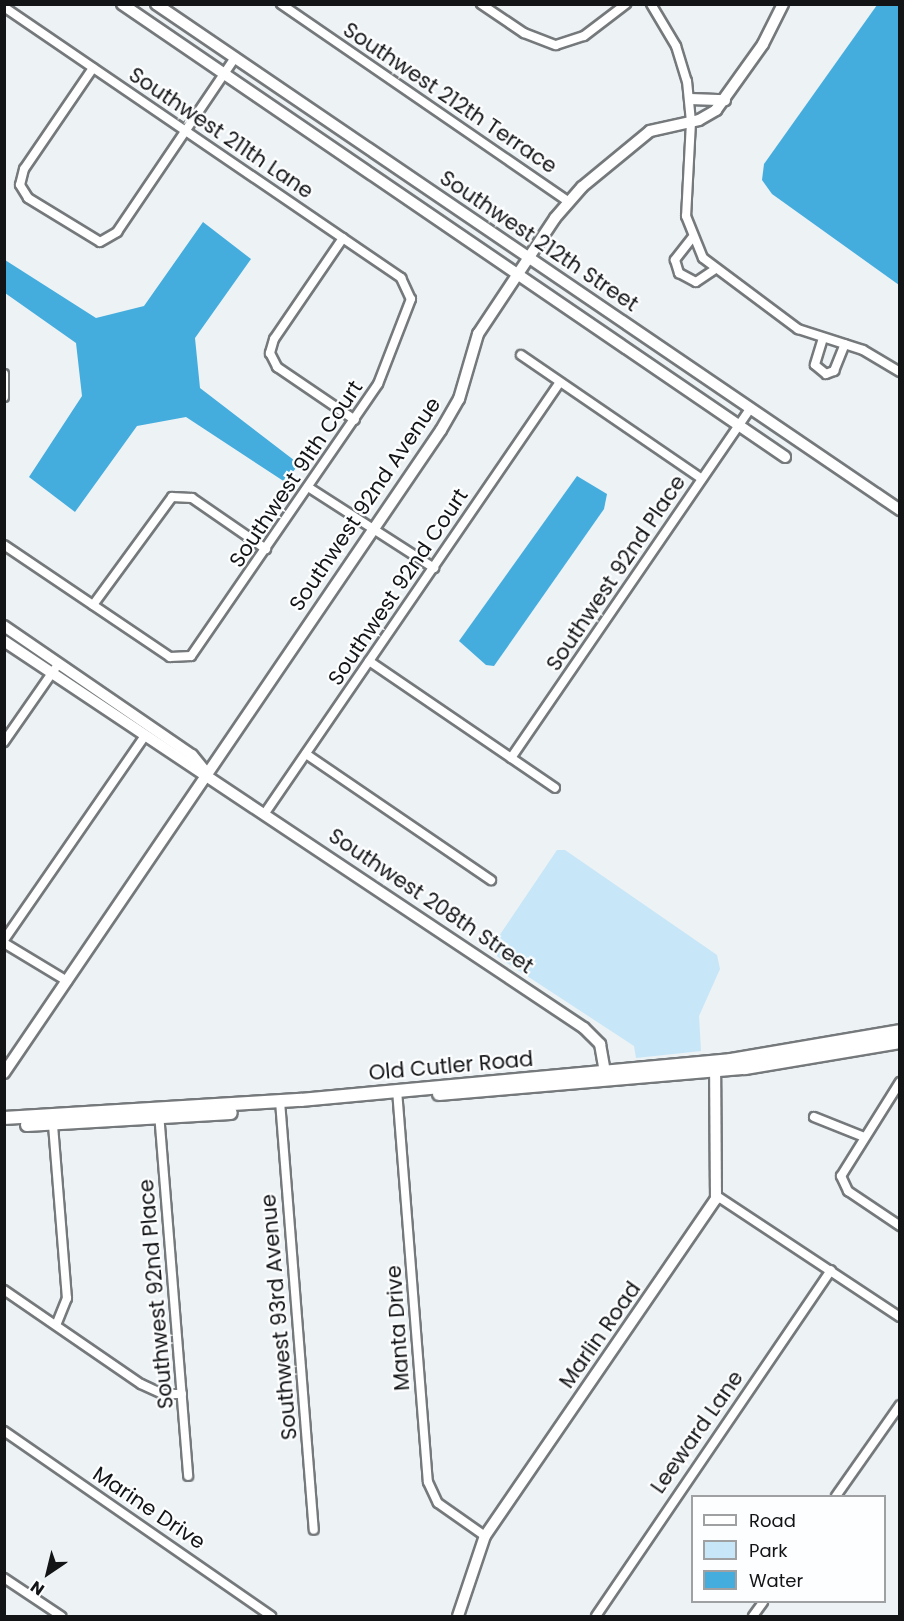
<!DOCTYPE html>
<style>
body{margin:0}
#map{position:relative;width:904px;height:1621px;overflow:hidden;background:#edf2f5;font-family:Poppins,sans-serif}
div>[style]{position:absolute}
.green>*{inset:0;background:#c7e6f8}
.water>*{inset:0;background:#44adde}
.roads{filter:drop-shadow(2px 0 #75797b) drop-shadow(-2px 0 #75797b) drop-shadow(0 2px #75797b) drop-shadow(0 -2px #75797b)}
.minor>*{height:8px;margin:-4px;padding:0 4px;transform-origin:4px;border-radius:4px;background:#fff}
.tertiary>*{height:10px;margin:-5px;padding:0 5px;transform-origin:5px;border-radius:5px;background:#fff}
.secondary>*{height:12px;margin:-6px;padding:0 6px;transform-origin:6px;border-radius:6px;background:#fff}
span{translate:-50% -50%;white-space:nowrap;text-align:center;line-height:1.15;-webkit-text-stroke:4.5px #fdfeff;paint-order:stroke}
.street-label{font-size:21px;color:#121415}
.frame{position:absolute;inset:0;border:6px solid #121415;pointer-events:none}
.legend{position:absolute;left:691px;top:1495px;width:195px;height:108px;box-sizing:border-box;background:#fdfeff;border:2px solid #9fa0a1;margin:0;padding:8px 10px;list-style:none;font-size:18px;color:#121415}
.legend li{display:flex;align-items:center;gap:12px;height:30px}
.legend b{width:30px;border:2px solid #9fa0a1}
.north{position:absolute;left:18px;top:1543px;width:60px;height:60px;-webkit-text-stroke:4px #fdfeff;paint-order:stroke;rotate:215deg;font-size:16px;font-weight:700;line-height:24px;text-align:center;color:#121415}
.north::after{content:'';display:block;margin:auto;width:21px;height:27px;background:#121415;clip-path:polygon(50% 0,100% 100%,50% 72%,0 100%)}
</style>
<div id="map">
<div class="green">
<div style="clip-path:polygon(557px 850px,565px 850px,717px 955px,720px 969px,699px 1016px,701px 1051px,636px 1058px,634px 1046px,489px 951px)"></div>
</div>
<div class="water">
<div style="clip-path:polygon(877px 5px,899px 5px,899px 285px,772px 194px,762px 180px,764px 164px)"></div>
<div style="clip-path:polygon(203px 222px,251px 259px,195px 338px,200px 388px,299px 464px,285px 482px,186px 417px,137px 426px,75px 512px,29px 477px,82px 396px,76px 343px,5px 293px,5px 260px,96px 318px,144px 306px)"></div>
<div style="clip-path:polygon(577px 476px,607px 494px,604px 509px,494px 666px,486px 665px,459px 641px)"></div>
</div>
<div class="roads">
<div class="minor">
<div style="left:281px;top:4px;width:348px;rotate:34.5deg"></div>
<div style="left:481px;top:4px;width:52px;rotate:34deg"></div>
<div style="left:524px;top:33px;width:34px;rotate:21deg"></div>
<div style="left:556px;top:45px;width:29px;rotate:-18deg"></div>
<div style="left:584px;top:36px;width:53px;rotate:-37.3deg"></div>
<div style="left:651px;top:4px;width:49px;rotate:59.2deg"></div>
<div style="left:676px;top:46px;width:37px;rotate:73deg"></div>
<div style="left:687px;top:81px;width:41px;rotate:84.4deg"></div>
<div style="left:691px;top:122px;width:94px;rotate:93deg"></div>
<div style="left:686px;top:216px;width:45px;rotate:68deg"></div>
<div style="left:703px;top:258px;width:119px;rotate:36.8deg"></div>
<div style="left:798px;top:329px;width:68px;rotate:17.9deg"></div>
<div style="left:863px;top:350px;width:43px;rotate:30.7deg"></div>
<div style="left:4px;top:7px;width:481px;rotate:34.3deg"></div>
<div style="left:401px;top:278px;width:23px;rotate:65deg"></div>
<div style="left:411px;top:299px;width:91px;rotate:111.2deg"></div>
<div style="left:378px;top:384px;width:330px;rotate:124.5deg"></div>
<div style="left:191px;top:656px;width:21px;rotate:177deg"></div>
<div style="left:170px;top:657px;width:200px;rotate:-146deg"></div>
<div style="left:93px;top:68px;width:122px;rotate:124.3deg"></div>
<div style="left:24px;top:169px;width:16px;rotate:104deg"></div>
<div style="left:20px;top:185px;width:15px;rotate:58deg"></div>
<div style="left:28px;top:198px;width:84px;rotate:31.4deg"></div>
<div style="left:100px;top:242px;width:20px;rotate:-30deg"></div>
<div style="left:117px;top:232px;width:210px;rotate:-55.9deg"></div>
<div style="left:343px;top:238px;width:122px;rotate:124.3deg"></div>
<div style="left:274px;top:339px;width:15px;rotate:106deg"></div>
<div style="left:270px;top:353px;width:16px;rotate:63deg"></div>
<div style="left:277px;top:367px;width:94px;rotate:34.2deg"></div>
<div style="left:692px;top:238px;width:28px;rotate:128deg"></div>
<div style="left:675px;top:260px;width:14px;rotate:73deg"></div>
<div style="left:679px;top:273px;width:19px;rotate:28deg"></div>
<div style="left:696px;top:282px;width:22px;rotate:-34deg"></div>
<div style="left:823px;top:338px;width:28px;rotate:107deg"></div>
<div style="left:815px;top:365px;width:14px;rotate:39deg"></div>
<div style="left:826px;top:374px;width:9px;rotate:-21deg"></div>
<div style="left:834px;top:371px;width:29px;rotate:-68deg"></div>
<div style="left:521px;top:355px;width:219px;rotate:34.4deg"></div>
<div style="left:4px;top:374px;width:23px;rotate:90deg"></div>
<div style="left:308px;top:487px;width:150px;rotate:32.7deg"></div>
<div style="left:93px;top:605px;width:134px;rotate:-53.8deg"></div>
<div style="left:172px;top:497px;width:20px;rotate:3deg"></div>
<div style="left:192px;top:498px;width:90px;rotate:34.6deg"></div>
<div style="left:369px;top:661px;width:225px;rotate:34.3deg"></div>
<div style="left:4px;top:742px;width:96px;rotate:-55.2deg"></div>
<div style="left:306px;top:754px;width:224px;rotate:34.3deg"></div>
<div style="left:511px;top:758px;width:423px;rotate:-55.6deg"></div>
<div style="left:265px;top:813px;width:522px;rotate:-55.61deg"></div>
<div style="left:4px;top:940px;width:247px;rotate:-55.4deg"></div>
<div style="left:4px;top:943px;width:74px;rotate:31.1deg"></div>
<div style="left:900px;top:1082px;width:111px;rotate:122.1deg"></div>
<div style="left:841px;top:1176px;width:17px;rotate:65deg"></div>
<div style="left:848px;top:1191px;width:63px;rotate:33.9deg"></div>
<div style="left:397px;top:1090px;width:393px;rotate:85.5deg"></div>
<div style="left:428px;top:1482px;width:23px;rotate:65deg"></div>
<div style="left:438px;top:1503px;width:57px;rotate:35.1deg"></div>
<div style="left:280px;top:1101px;width:430px;rotate:85.5deg"></div>
<div style="left:159px;top:1113px;width:364px;rotate:85.4deg"></div>
<div style="left:814px;top:1117px;width:54px;rotate:21.8deg"></div>
<div style="left:53px;top:1125px;width:174px;rotate:85.4deg"></div>
<div style="left:67px;top:1298px;width:29px;rotate:112deg"></div>
<div style="left:717px;top:1196px;width:219px;rotate:33.5deg"></div>
<div style="left:4px;top:1290px;width:166px;rotate:34.5deg"></div>
<div style="left:141px;top:1384px;width:23px;rotate:25deg"></div>
<div style="left:162px;top:1394px;width:20px"></div>
<div style="left:4px;top:1431px;width:325px;rotate:34.7deg"></div>
<div style="left:836px;top:1496px;width:111px;rotate:-54.9deg"></div>
<div style="left:4px;top:1578px;width:69px;rotate:33.7deg"></div>
<div style="left:596px;top:1616px;width:418px;rotate:-55.8deg"></div>
<div style="left:753px;top:1616px;width:17px;rotate:-54deg"></div>
</div>
<div class="tertiary">
<div style="left:122px;top:4px;width:803px;rotate:34.34deg"></div>
<div style="left:156px;top:4px;width:900px;rotate:34.22deg"></div>
<div style="left:690px;top:99px;width:35px;rotate:2deg"></div>
<div style="left:4px;top:626px;width:228px;rotate:34.5deg"></div>
<div style="left:192px;top:755px;width:19px;rotate:51deg"></div>
<div style="left:4px;top:641px;width:697px;rotate:33.71deg"></div>
<div style="left:584px;top:1028px;width:23px;rotate:45deg"></div>
<div style="left:600px;top:1044px;width:35px;rotate:80deg"></div>
<div style="left:4px;top:1073px;width:777px;rotate:-55.8deg"></div>
<div style="left:441px;top:430px;width:36px;rotate:-60deg"></div>
<div style="left:459px;top:399px;width:68px;rotate:-73.7deg"></div>
<div style="left:478px;top:334px;width:139px;rotate:-56.4deg"></div>
<div style="left:555px;top:218px;width:41px;rotate:-48.9deg"></div>
<div style="left:582px;top:187px;width:88px;rotate:-39.5deg"></div>
<div style="left:650px;top:131px;width:50px;rotate:-12.7deg"></div>
<div style="left:699px;top:120px;width:20px;rotate:-30deg"></div>
<div style="left:716px;top:110px;width:81px;rotate:-54.5deg"></div>
<div style="left:763px;top:44px;width:45px;rotate:-63.4deg"></div>
<div style="left:458px;top:1616px;width:84px;rotate:-71.4deg"></div>
<div style="left:485px;top:1536px;width:409px;rotate:-55.6deg"></div>
<div style="left:716px;top:1199px;width:135px;rotate:-90.4deg"></div>
</div>
<div class="secondary">
<div style="left:439px;top:1094px;width:307px;rotate:-4.9deg"></div>
<div style="left:745px;top:1068px;width:157px;rotate:-9.5deg"></div>
<div style="left:4px;top:1118px;width:298px;rotate:-3.5deg"></div>
<div style="left:301px;top:1100px;width:432px;rotate:-5.3deg"></div>
<div style="left:731px;top:1060px;width:171px;rotate:-9.7deg"></div>
<div style="left:27px;top:1125px;width:204px;rotate:-3.4deg"></div>
</div>
</div>
<div class="street-label">
<span style="left:450px;top:98px;rotate:34deg">Southwest 212th Terrace</span>
<span style="left:221px;top:133px;rotate:34deg">Southwest 211th Lane</span>
<span style="left:539px;top:241px;rotate:34deg">Southwest 212th Street</span>
<span style="left:296px;top:474px;rotate:-56deg">Southwest 91th Court</span>
<span style="left:365px;top:504px;rotate:-56deg">Southwest 92nd Avenue</span>
<span style="left:616px;top:573px;rotate:-56deg">Southwest 92nd Place</span>
<span style="left:398px;top:587px;rotate:-56deg">Southwest 92nd Court</span>
<span style="left:431px;top:901px;rotate:34deg">Southwest 208th Street</span>
<span style="left:451px;top:1066px;rotate:-5deg">Old Cutler Road</span>
<span style="left:156px;top:1294px;rotate:-95deg">Southwest 92nd Place</span>
<span style="left:279px;top:1317px;rotate:-95deg">Southwest 93rd Avenue</span>
<span style="left:398px;top:1328px;rotate:-94deg">Manta Drive</span>
<span style="left:600px;top:1335px;rotate:-55deg">Marlin Road</span>
<span style="left:697px;top:1432px;rotate:-55deg">Leeward Lane</span>
<span style="left:149px;top:1508px;rotate:34deg">Marine Drive</span>
</div>
<div class="frame"></div>
<ul class="legend">
<li><b style="height:8px;background:#fff"></b>Road</li>
<li><b style="height:16px;background:#c7e6f8"></b>Park</li>
<li><b style="height:16px;background:#44adde"></b>Water</li>
</ul>
<div class="north">N</div>
</div>
